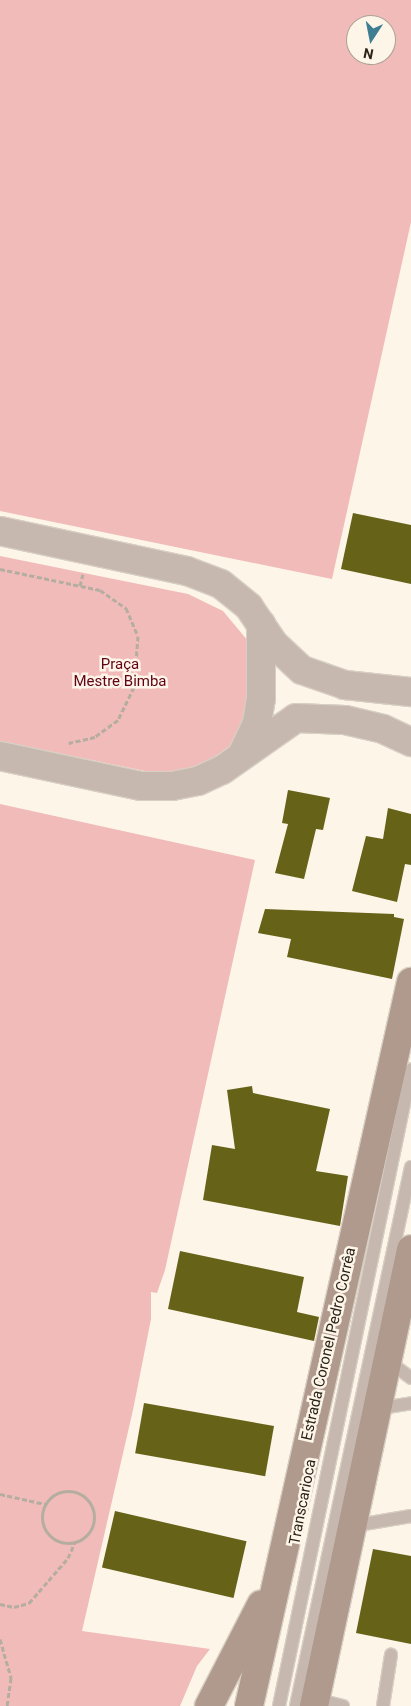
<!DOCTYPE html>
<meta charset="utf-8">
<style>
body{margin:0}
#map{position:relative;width:411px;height:1706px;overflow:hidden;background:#fef5e9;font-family:Roboto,sans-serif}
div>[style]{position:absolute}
.green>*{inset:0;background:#f0bbb9}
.building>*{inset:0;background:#666319;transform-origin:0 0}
.path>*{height:3px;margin-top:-1.5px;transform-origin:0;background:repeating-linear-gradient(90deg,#b6ada1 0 5px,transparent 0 7.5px)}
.path>.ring{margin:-1.5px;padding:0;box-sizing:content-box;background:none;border:3px solid #b6ada1;border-radius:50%}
.roads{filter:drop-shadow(1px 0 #d8cfc3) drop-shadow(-1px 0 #d8cfc3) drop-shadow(0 1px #d8cfc3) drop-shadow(0 -1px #d8cfc3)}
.service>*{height:12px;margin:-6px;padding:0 6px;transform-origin:6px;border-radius:6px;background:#c7b8af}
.tertiary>*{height:28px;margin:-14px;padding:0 14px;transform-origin:14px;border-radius:14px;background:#c7b8af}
.secondary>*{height:28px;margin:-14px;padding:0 14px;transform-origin:14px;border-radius:14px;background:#b0998d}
span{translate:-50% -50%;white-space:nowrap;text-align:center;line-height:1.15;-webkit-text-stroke:5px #fef5e9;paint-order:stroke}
.park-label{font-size:15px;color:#600314}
.street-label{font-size:15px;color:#2b2317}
.north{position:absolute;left:346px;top:15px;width:50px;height:50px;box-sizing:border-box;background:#fef5e9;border:1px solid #aaa195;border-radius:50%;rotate:191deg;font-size:14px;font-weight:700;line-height:20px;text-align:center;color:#2b2317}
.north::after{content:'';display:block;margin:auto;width:18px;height:22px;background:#3f7e92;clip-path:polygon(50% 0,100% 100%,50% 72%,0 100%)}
</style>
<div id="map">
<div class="green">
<div style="clip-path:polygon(evenodd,0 0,411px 0,411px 222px,332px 579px,0 511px,0 0,356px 25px,386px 25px,386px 55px,356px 55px,356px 25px)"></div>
<div style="clip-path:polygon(0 556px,188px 594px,223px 611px,248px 641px,250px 700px,239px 735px,227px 751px,211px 762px,169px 776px,0 741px)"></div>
<div style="clip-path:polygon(0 804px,255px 860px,165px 1270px,157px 1293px,151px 1292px,151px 1319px,133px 1410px,82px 1631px,210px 1649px,197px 1666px,180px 1706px,0 1706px)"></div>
</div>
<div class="building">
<div style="clip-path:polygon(353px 513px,411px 525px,411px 584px,341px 569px)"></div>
<div style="clip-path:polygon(288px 790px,330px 798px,323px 830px,316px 829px,304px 879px,275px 873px,288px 824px,282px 823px)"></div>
<div style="clip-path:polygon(388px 808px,411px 814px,411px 865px,405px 864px,397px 902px,352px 891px,366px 836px,383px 839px)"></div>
<div style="clip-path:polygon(265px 909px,394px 914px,394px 917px,404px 919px,392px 979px,287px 957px,291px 939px,258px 933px)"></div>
<div style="clip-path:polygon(252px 1086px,253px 1093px,330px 1109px,316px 1171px,348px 1176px,340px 1226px,203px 1200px,212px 1145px,235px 1149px,227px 1090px)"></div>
<div style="clip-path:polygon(180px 1251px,304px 1277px,297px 1312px,319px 1317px,314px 1341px,168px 1309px)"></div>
<div style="left:144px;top:1403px;width:132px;height:51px;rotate:10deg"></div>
<div style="left:115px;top:1511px;width:135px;height:58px;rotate:13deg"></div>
<div style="clip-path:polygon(373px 1549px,411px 1556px,411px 1644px,356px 1633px)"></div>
</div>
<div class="path">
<div style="left:0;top:569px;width:102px;rotate:11.9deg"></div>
<div style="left:100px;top:590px;width:32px;rotate:35deg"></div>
<div style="left:126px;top:608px;width:30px;rotate:67deg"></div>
<div style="left:138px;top:636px;width:51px;rotate:94.5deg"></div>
<div style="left:134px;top:687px;width:37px;rotate:116deg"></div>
<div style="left:118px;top:720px;width:29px;rotate:144deg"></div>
<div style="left:95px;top:737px;width:27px;rotate:167deg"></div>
<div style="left:80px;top:586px;width:12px;rotate:-76deg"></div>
<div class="ring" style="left:42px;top:1491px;width:49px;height:49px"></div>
<div style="left:0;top:1494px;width:46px;rotate:12.5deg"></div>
<div style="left:0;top:1604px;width:14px;rotate:12deg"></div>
<div style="left:14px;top:1607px;width:16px;rotate:-15deg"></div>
<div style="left:29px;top:1603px;width:60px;rotate:-49.1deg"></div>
<div style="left:68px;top:1558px;width:17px;rotate:-66deg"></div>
<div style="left:0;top:1639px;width:41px;rotate:74.2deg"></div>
<div style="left:11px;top:1678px;width:28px;rotate:98deg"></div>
</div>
<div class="roads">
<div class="service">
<div style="left:387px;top:1360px;width:30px;rotate:37deg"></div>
<div style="left:375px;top:1409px;width:36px;rotate:-9deg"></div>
<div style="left:352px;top:1526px;width:60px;rotate:-9.6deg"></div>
<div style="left:315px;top:1699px;width:29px;rotate:14deg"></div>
<div style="left:279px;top:1706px;width:650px;rotate:-78.27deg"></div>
<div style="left:296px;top:1706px;width:551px;rotate:-77.96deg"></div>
<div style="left:383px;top:1706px;width:52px;rotate:-81.1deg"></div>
</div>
<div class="tertiary">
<div style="left:0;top:531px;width:191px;rotate:12.1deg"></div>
<div style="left:187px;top:571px;width:36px;rotate:21deg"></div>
<div style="left:221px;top:584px;width:36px;rotate:39deg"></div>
<div style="left:249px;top:607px;width:45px;rotate:56deg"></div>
<div style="left:274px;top:644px;width:38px;rotate:43deg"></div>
<div style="left:302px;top:670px;width:46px;rotate:19.2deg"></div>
<div style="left:345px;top:685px;width:66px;rotate:6.1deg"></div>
<div style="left:243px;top:753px;width:33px;rotate:-65deg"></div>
<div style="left:257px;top:723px;width:24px;rotate:-81deg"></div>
<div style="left:261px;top:699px;width:75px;rotate:-90deg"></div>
<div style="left:0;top:756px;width:144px;rotate:12deg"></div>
<div style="left:141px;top:786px;width:31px"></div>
<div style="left:172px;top:786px;width:26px;rotate:-11deg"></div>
<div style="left:198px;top:781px;width:26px;rotate:-25deg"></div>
<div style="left:222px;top:770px;width:90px;rotate:-35.1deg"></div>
<div style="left:296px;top:718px;width:49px;rotate:2.3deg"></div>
<div style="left:345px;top:720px;width:39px;rotate:13deg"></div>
<div style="left:383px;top:729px;width:31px;rotate:25deg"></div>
</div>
<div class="secondary">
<div style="left:209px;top:1706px;width:114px;rotate:-62.8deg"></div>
<div style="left:249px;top:1706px;width:742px;rotate:-77.39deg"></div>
<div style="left:314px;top:1706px;width:467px;rotate:-78deg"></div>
</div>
</div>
<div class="park-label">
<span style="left:120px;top:673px">Praça<br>Mestre Bimba</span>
</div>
<div class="street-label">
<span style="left:329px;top:1344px;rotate:-77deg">Estrada Coronel Pedro Corrêa</span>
<span style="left:303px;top:1502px;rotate:-79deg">Transcarioca</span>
</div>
<div class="north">N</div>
</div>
